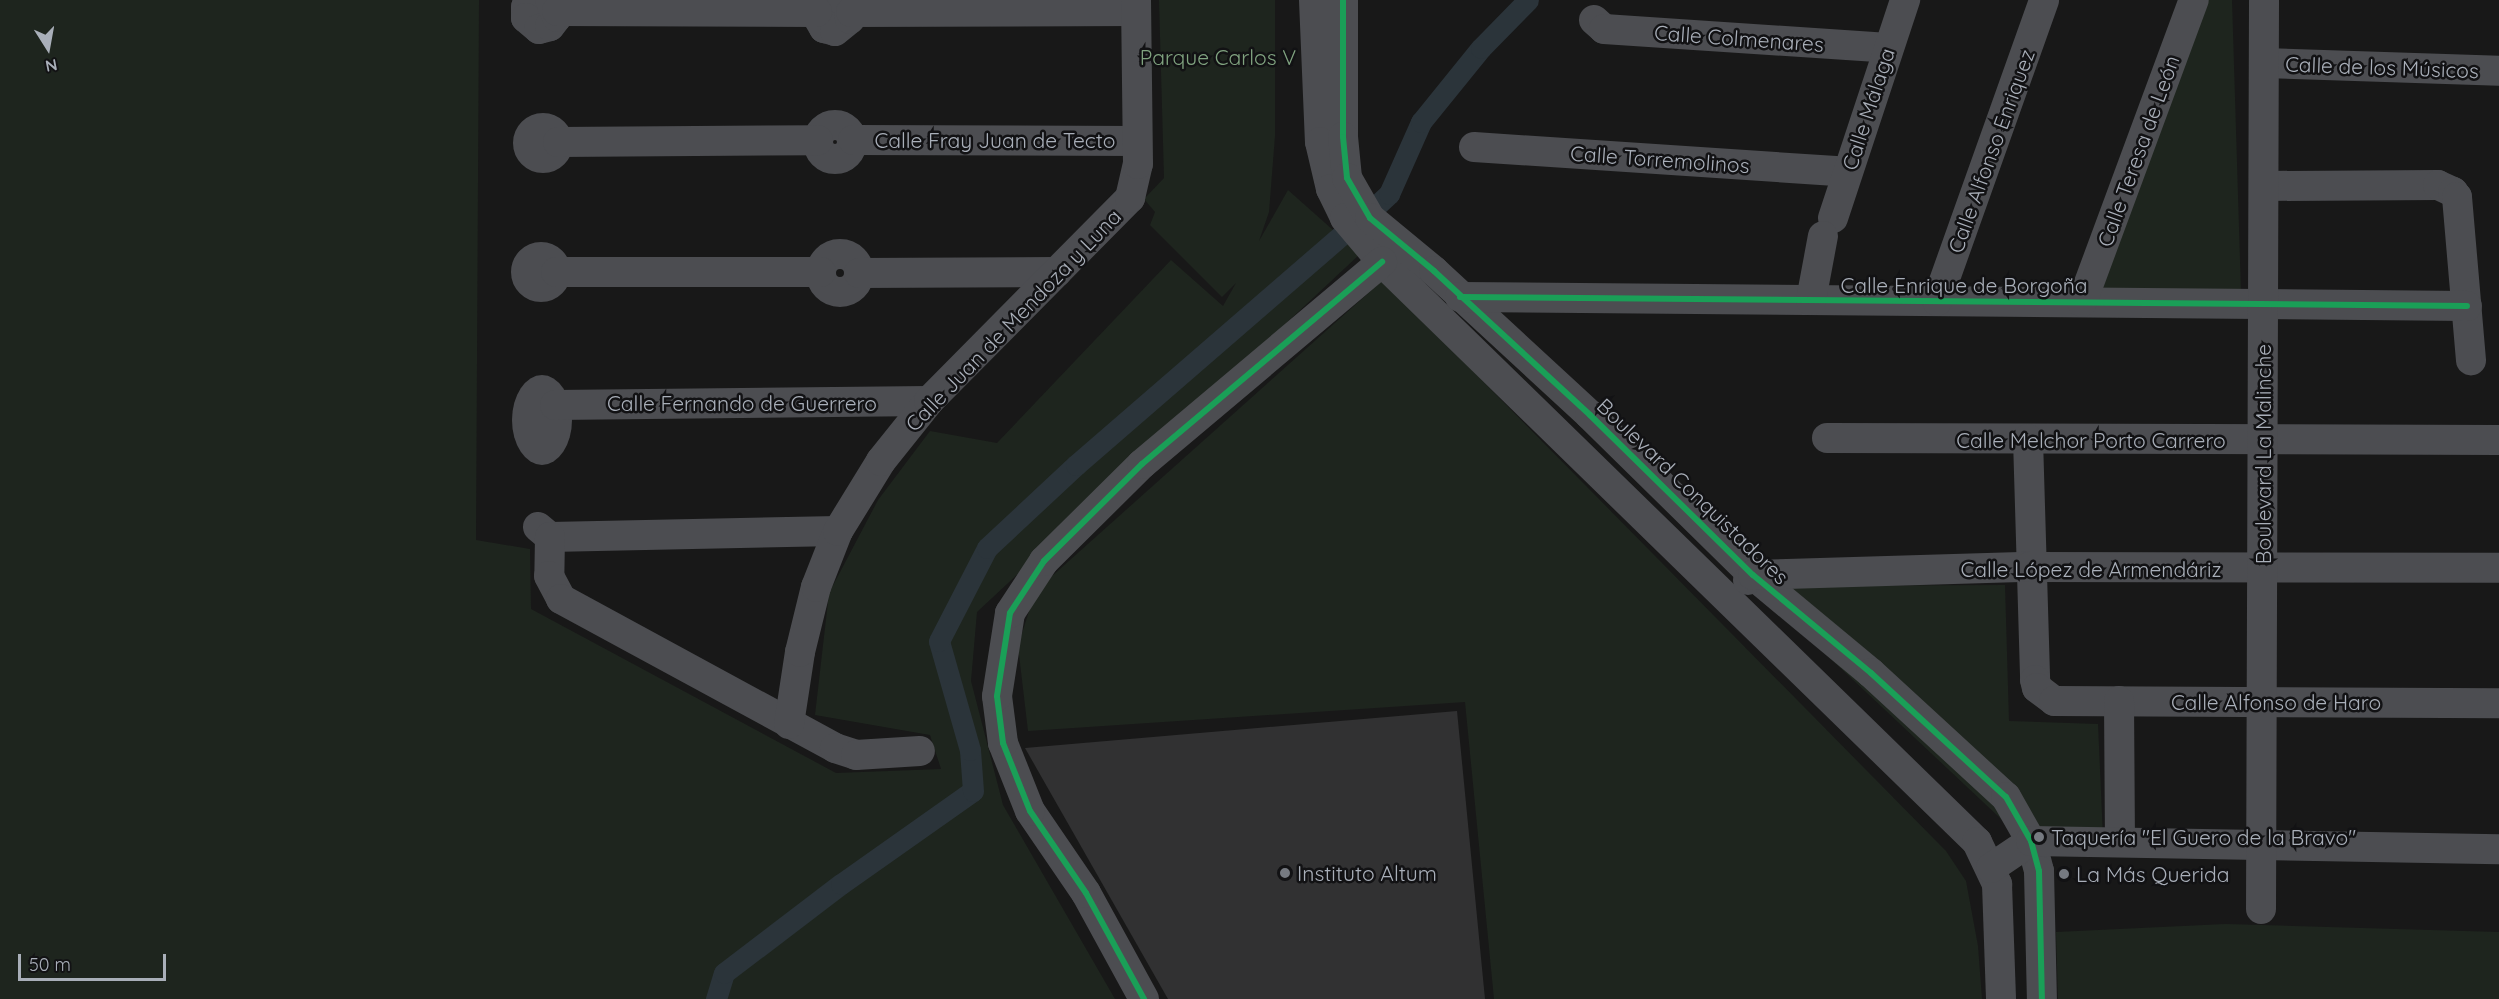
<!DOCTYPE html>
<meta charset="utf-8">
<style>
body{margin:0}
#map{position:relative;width:2499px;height:999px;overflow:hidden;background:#181818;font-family:Quicksand,sans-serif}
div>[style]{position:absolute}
.green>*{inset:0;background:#1e251e}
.canal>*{height:21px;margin:-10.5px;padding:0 10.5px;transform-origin:10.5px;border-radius:10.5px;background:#2b343a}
.building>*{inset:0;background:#313132}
.minor>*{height:30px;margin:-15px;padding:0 15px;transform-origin:15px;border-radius:15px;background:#4c4d51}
.minor>.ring{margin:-15px;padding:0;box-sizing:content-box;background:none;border:30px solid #4c4d51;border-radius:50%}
.cycleway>*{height:6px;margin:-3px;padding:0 3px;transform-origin:3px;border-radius:3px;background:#1a9f57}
.dots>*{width:16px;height:16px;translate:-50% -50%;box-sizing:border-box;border:3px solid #121214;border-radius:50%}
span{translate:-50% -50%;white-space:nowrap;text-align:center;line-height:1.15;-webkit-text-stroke:5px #121214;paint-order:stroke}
.street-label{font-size:21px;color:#a9afb9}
.park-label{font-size:21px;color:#81a480}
.poi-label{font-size:21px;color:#a9afb9}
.left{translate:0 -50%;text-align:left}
.north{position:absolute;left:18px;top:18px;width:60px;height:60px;-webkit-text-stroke:4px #121214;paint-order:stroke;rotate:169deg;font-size:16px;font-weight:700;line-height:24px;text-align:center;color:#a9afb9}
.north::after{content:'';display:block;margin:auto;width:21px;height:27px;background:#a9afb9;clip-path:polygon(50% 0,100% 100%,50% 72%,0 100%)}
.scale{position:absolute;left:18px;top:954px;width:148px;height:27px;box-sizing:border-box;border:3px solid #a9afb9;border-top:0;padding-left:8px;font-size:18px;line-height:21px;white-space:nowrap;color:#a9afb9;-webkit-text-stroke:4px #121214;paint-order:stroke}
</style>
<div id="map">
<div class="green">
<div style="clip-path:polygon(0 0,479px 0,476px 540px,530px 549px,531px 609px,836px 773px,941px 769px,930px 735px,815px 715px,829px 593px,878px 500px,930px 431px,997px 443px,1171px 260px,1223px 306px,1236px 283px,1222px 297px,1150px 225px,1155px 212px,1144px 199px,1164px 178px,1159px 0,1275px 0,1275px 136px,1269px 212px,1259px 241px,1288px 190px,1360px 254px,977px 612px,971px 681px,1003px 805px,1115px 999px,0 999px)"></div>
<div style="clip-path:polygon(2203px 0,2232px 0,2241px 293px,2098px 293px)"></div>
<div style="clip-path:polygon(1383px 280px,1946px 851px,1966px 881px,1978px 946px,1982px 999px,1494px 999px,1465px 702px,1028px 731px,1018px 646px,1030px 608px,1051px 577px)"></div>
<div style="clip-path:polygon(2005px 585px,2009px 721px,2098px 724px,2103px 837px,2016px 833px,1783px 614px,1785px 586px)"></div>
<div style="clip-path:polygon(2225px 924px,2499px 932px,2499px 999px,2058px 999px,2056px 932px)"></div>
</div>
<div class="canal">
<div style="left:1376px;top:206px;width:18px;rotate:-43deg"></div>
<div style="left:1389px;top:194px;width:79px;rotate:-66deg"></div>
<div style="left:1421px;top:122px;width:95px;rotate:-51deg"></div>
<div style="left:1481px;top:48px;width:67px;rotate:-45.6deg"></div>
<div style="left:716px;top:999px;width:27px;rotate:-73deg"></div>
<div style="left:724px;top:973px;width:147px;rotate:-37.3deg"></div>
<div style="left:841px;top:884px;width:161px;rotate:-35.2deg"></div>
<div style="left:973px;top:791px;width:41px;rotate:-94.2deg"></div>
<div style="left:970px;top:750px;width:113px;rotate:-105.9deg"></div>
<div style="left:939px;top:641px;width:105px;rotate:-62.7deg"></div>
<div style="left:987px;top:548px;width:122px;rotate:-43deg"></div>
<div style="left:1076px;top:465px;width:353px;rotate:-40.9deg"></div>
</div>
<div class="building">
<div style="clip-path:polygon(1457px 711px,1485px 999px,1168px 999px,1025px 748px)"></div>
</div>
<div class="minor">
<div style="left:532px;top:0;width:9px;rotate:131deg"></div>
<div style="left:526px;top:7px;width:11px;rotate:90deg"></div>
<div style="left:526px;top:18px;width:17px;rotate:40deg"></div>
<div style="left:539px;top:29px;width:11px;rotate:-15deg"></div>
<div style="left:550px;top:26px;width:11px;rotate:-52deg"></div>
<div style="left:557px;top:17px;width:18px;rotate:-112deg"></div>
<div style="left:825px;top:0;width:18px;rotate:117deg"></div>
<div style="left:817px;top:16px;width:14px;rotate:60deg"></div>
<div style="left:824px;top:28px;width:11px;rotate:15deg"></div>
<div style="left:835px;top:31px;width:19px;rotate:-39deg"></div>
<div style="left:850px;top:19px;width:13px;rotate:-94deg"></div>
<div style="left:849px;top:6px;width:9px;rotate:-139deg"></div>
<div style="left:1314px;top:0;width:142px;rotate:87.6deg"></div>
<div style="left:1320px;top:142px;width:48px;rotate:76.8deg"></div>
<div style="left:1331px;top:189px;width:32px;rotate:64deg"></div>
<div style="left:1345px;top:218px;width:57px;rotate:49.9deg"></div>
<div style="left:1382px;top:262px;width:831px;rotate:44.27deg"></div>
<div style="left:1977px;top:842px;width:47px;rotate:64.5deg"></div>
<div style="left:1997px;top:884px;width:115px;rotate:88deg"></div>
<div style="left:1343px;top:0;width:137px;rotate:90deg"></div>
<div style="left:1343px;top:137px;width:41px;rotate:84.4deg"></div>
<div style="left:1347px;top:178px;width:46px;rotate:60.1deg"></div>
<div style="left:1370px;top:218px;width:83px;rotate:39.6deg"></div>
<div style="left:1434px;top:271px;width:212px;rotate:42.7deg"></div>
<div style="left:1590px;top:415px;width:228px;rotate:44.5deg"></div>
<div style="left:1753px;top:575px;width:153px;rotate:39.7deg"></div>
<div style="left:1871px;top:673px;width:183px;rotate:42.6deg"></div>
<div style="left:2006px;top:797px;width:51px;rotate:60.4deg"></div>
<div style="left:2031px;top:841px;width:31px;rotate:75deg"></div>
<div style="left:2039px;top:871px;width:128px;rotate:88.7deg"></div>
<div style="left:557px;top:11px;width:260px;rotate:0.2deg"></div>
<div style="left:851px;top:12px;width:285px;rotate:-0.2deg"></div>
<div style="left:1594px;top:20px;width:13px;rotate:42deg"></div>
<div style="left:1604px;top:29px;width:285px;rotate:3.8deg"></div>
<div style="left:2264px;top:63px;width:235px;rotate:1.9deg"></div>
<div class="ring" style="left:818px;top:125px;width:4px;height:4px"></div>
<div class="ring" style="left:528px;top:128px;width:0;height:0"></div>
<div style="left:853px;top:140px;width:284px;rotate:0.2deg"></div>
<div style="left:558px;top:142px;width:260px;rotate:-0.4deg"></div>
<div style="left:1474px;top:147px;width:374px;rotate:3.8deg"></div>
<div style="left:2264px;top:186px;width:174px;rotate:-0.3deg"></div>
<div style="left:2438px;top:185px;width:17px;rotate:25deg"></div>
<div style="left:2453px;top:192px;width:6px;rotate:51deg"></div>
<div style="left:2457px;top:197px;width:164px;rotate:85.1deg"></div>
<div style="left:1833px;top:218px;width:230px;rotate:-71.7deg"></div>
<div class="ring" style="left:821px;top:254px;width:8px;height:8px"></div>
<div class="ring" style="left:526px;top:257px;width:0;height:0"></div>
<div style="left:556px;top:272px;width:265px"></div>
<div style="left:859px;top:273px;width:198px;rotate:-0.3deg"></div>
<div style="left:1460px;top:297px;width:1007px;rotate:0.51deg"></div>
<div style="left:1811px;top:300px;width:65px;rotate:-79.4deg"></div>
<div style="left:1937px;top:301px;width:319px;rotate:-70.4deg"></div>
<div style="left:2082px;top:302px;width:322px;rotate:-69.7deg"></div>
<div class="ring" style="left:527px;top:390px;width:-2px;height:-2px"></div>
<div style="left:555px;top:405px;width:374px;rotate:-0.6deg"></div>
<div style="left:1827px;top:438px;width:672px;rotate:0.17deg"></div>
<div style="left:2028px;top:439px;width:241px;rotate:88.3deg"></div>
<div style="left:2035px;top:680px;width:8px;rotate:76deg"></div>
<div style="left:2037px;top:688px;width:21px;rotate:37deg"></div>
<div style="left:2054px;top:701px;width:445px;rotate:0.3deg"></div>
<div style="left:538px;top:527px;width:16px;rotate:40deg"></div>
<div style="left:550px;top:537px;width:288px;rotate:-1.2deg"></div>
<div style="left:550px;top:537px;width:39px;rotate:91deg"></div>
<div style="left:549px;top:576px;width:26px;rotate:62deg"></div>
<div style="left:561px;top:599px;width:312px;rotate:28.5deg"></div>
<div style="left:835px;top:748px;width:22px;rotate:18deg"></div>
<div style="left:856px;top:755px;width:64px;rotate:-3.6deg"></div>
<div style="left:1748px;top:580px;width:7px;rotate:-45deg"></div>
<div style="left:1753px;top:575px;width:276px;rotate:-1.7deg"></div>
<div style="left:2029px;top:567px;width:470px;rotate:0.1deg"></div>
<div style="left:2119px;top:701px;width:141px;rotate:89.6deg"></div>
<div style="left:789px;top:724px;width:73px;rotate:-81.3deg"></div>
<div style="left:800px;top:652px;width:67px;rotate:-76.2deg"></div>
<div style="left:816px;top:587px;width:60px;rotate:-68.6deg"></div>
<div style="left:838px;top:531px;width:82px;rotate:-58.4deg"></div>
<div style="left:881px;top:461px;width:77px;rotate:-51.3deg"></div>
<div style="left:929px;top:401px;width:286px;rotate:-45.3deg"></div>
<div style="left:1130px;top:198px;width:35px;rotate:-77deg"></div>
<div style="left:1138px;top:164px;width:164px;rotate:-90.7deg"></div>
<div style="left:1991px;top:868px;width:48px;rotate:-34deg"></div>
<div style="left:2031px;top:841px;width:468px;rotate:1deg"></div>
<div style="left:2261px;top:909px;width:909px;rotate:-89.81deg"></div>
<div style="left:1144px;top:999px;width:121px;rotate:-118.7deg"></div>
<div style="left:1086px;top:893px;width:99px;rotate:-124.3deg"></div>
<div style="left:1030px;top:811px;width:73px;rotate:-111.7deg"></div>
<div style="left:1003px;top:743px;width:47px;rotate:-97.3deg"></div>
<div style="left:997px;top:696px;width:84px;rotate:-81.1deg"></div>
<div style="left:1010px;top:613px;width:62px;rotate:-56.8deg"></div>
<div style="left:1044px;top:561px;width:138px;rotate:-44.7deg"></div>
<div style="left:1142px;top:464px;width:314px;rotate:-40.1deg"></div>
</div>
<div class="cycleway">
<div style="left:1343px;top:0;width:137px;rotate:90deg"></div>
<div style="left:1343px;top:137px;width:41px;rotate:84.4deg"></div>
<div style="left:1347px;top:178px;width:46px;rotate:60.1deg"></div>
<div style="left:1370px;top:218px;width:83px;rotate:39.6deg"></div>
<div style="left:1434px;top:271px;width:212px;rotate:42.7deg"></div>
<div style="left:1590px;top:415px;width:228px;rotate:44.5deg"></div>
<div style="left:1753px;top:575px;width:153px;rotate:39.7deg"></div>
<div style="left:1871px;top:673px;width:183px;rotate:42.6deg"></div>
<div style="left:2006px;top:797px;width:51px;rotate:60.4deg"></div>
<div style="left:2031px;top:841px;width:31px;rotate:75deg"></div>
<div style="left:2039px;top:871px;width:128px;rotate:88.7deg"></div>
<div style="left:1460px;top:297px;width:1007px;rotate:0.51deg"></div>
<div style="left:1144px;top:999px;width:121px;rotate:-118.7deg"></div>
<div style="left:1086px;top:893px;width:99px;rotate:-124.3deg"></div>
<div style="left:1030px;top:811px;width:73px;rotate:-111.7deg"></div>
<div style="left:1003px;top:743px;width:47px;rotate:-97.3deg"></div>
<div style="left:997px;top:696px;width:84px;rotate:-81.1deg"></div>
<div style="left:1010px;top:613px;width:62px;rotate:-56.8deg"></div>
<div style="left:1044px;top:561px;width:138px;rotate:-44.7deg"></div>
<div style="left:1142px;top:464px;width:314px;rotate:-40.1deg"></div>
</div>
<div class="dots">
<div style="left:2039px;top:837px;background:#767a81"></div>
<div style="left:1285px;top:873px;background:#767a81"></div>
<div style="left:2064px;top:874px;background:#767a81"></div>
</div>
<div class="street-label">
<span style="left:1739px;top:38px;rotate:4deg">Calle Colmenares</span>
<span style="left:2382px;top:67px;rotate:2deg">Calle de los Músicos</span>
<span style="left:1868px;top:109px;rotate:-72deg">Calle Málaga</span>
<span style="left:995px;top:140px">Calle Fray Juan de Tecto</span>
<span style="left:1991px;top:151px;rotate:-70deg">Calle Alfonso Enriquez</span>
<span style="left:2138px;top:151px;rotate:-70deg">Calle Teresa de León</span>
<span style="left:1660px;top:159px;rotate:4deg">Calle Torremolinos</span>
<span style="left:1964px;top:285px">Calle Enrique de Borgoña</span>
<span style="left:1013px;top:320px;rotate:-46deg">Calle Juan de Mendoza y Luna</span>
<span style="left:742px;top:403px">Calle Fernando de Guerrero</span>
<span style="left:2091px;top:440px">Calle Melchor Porto Carrero</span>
<span style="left:2263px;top:454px;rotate:-90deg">Boulevard La Malinche</span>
<span style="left:1693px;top:491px;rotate:44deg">Boulevard Conquistadores</span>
<span style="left:2091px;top:569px">Calle López de Armendáriz</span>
<span style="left:2276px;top:702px">Calle Alfonso de Haro</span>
</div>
<div class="park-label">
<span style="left:1218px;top:57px">Parque Carlos V</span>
</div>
<div class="poi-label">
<span class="left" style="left:2051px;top:837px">Taquería "El Guero de la Bravo"</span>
<span class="left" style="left:1297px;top:873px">Instituto Altum</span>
<span class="left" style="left:2076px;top:874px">La Más Querida</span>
</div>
<div class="north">N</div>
<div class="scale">50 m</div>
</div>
